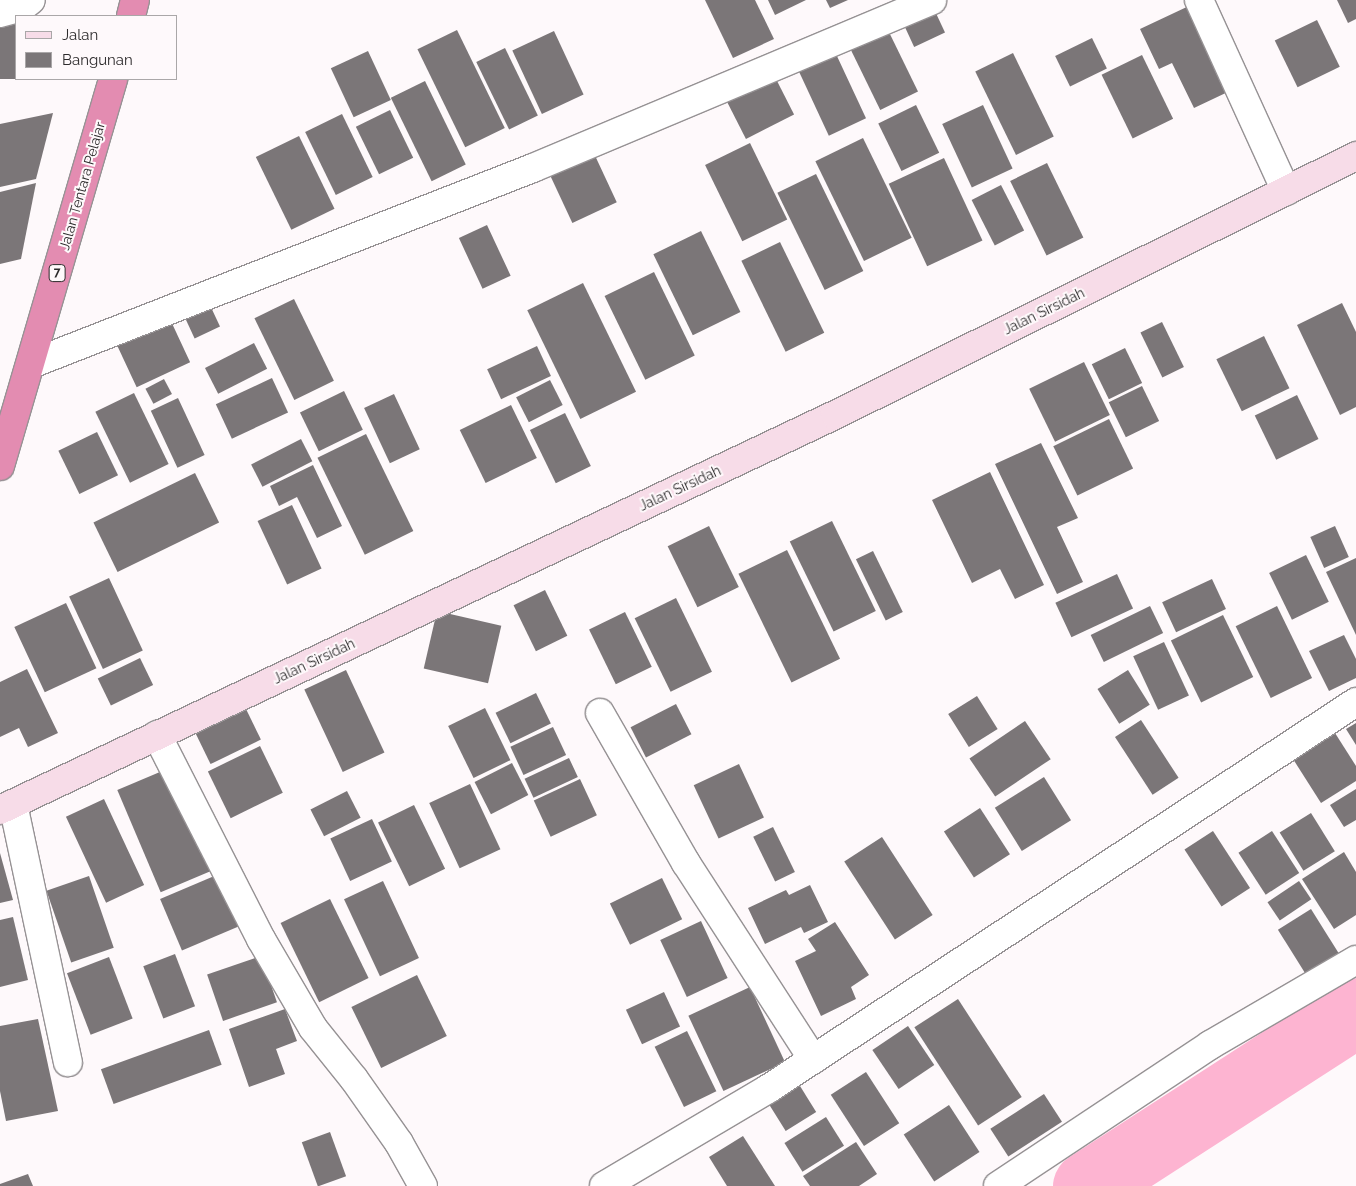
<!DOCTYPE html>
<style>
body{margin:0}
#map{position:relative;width:1356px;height:1186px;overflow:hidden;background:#fef9fb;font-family:Raleway,sans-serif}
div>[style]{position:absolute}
.river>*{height:69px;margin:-34.5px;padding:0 34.5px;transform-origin:34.5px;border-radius:34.5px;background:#fdb4d1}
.building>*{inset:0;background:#7b7678;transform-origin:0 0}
.roads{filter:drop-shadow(1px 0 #969294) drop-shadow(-1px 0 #969294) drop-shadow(0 1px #969294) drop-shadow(0 -1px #969294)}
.street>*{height:28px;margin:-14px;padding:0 14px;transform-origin:14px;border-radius:14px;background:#fff}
.secondary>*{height:28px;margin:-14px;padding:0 14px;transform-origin:14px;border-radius:14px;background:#f7dce8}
.highway>*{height:28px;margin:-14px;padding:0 14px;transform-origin:14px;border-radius:14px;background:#e38cb1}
span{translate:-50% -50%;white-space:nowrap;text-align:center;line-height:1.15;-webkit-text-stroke:4px #fef9fb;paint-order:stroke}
.shield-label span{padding:1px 4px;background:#fef9fb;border:1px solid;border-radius:4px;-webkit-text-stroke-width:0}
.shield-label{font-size:12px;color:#2d2b2c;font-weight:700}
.street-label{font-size:14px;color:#2d2b2c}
.legend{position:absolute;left:15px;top:15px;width:162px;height:65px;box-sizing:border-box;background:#fef9fb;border:1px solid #aaa7a8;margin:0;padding:6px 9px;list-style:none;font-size:15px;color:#2d2b2c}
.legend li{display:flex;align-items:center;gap:10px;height:25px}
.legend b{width:25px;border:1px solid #aaa7a8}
</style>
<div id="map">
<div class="river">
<div style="left:1087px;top:1186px;width:320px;rotate:-32.9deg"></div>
</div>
<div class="building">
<div style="clip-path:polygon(705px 0,755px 0,774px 39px,733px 58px)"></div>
<div style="clip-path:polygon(768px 0,806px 0,775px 15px)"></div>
<div style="clip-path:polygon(826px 0,848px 0,830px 8px)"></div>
<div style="clip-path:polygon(1337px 0,1356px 0,1356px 19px,1348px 23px)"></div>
<div style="clip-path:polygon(1191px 5px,1232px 90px,1194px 108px,1172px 63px,1159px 69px,1140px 29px)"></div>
<div style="left:934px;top:9px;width:26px;height:34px;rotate:65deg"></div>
<div style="left:1317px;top:20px;width:52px;height:47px;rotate:64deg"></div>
<div style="left:16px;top:24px;width:55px;height:16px;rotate:90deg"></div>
<div style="left:886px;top:26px;width:73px;height:42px;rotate:64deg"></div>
<div style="left:457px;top:30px;width:109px;height:44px;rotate:64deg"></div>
<div style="left:554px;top:31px;width:70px;height:46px;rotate:65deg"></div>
<div style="left:1092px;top:38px;width:34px;height:41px;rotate:64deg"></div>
<div style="left:505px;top:48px;width:75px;height:32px;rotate:64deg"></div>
<div style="left:368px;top:51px;width:54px;height:41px;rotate:65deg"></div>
<div style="left:1013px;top:53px;width:93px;height:42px;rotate:64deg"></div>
<div style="left:836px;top:54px;width:71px;height:41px;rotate:65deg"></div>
<div style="left:1142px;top:55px;width:71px;height:45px;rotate:64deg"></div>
<div style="left:775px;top:77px;width:42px;height:54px;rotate:63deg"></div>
<div style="left:425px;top:81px;width:93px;height:38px;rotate:64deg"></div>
<div style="left:916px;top:105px;width:53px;height:42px;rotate:64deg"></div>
<div style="left:983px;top:105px;width:70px;height:45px;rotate:65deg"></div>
<div style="left:390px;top:110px;width:53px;height:38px;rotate:64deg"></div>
<div style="clip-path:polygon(53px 113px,36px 179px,0 187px,0 124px)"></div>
<div style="left:342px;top:114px;width:70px;height:41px;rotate:64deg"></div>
<div style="left:299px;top:136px;width:81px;height:48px;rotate:64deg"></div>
<div style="left:863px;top:138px;width:111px;height:53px;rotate:64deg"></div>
<div style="left:750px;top:143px;width:85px;height:50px;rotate:64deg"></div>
<div style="left:591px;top:147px;width:61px;height:49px;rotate:65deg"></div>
<div style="left:944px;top:158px;width:91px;height:61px;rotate:65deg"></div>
<div style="left:1047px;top:163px;width:83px;height:41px;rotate:64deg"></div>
<div style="left:816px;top:174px;width:108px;height:43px;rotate:64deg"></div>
<div style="clip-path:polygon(36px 183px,21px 259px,0 264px,0 192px)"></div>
<div style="left:1001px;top:185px;width:51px;height:33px;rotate:63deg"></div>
<div style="left:487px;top:225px;width:56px;height:31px;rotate:65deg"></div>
<div style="left:701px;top:231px;width:90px;height:53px;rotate:64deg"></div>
<div style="left:780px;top:242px;width:101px;height:43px;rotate:64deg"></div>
<div style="left:654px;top:272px;width:93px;height:55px;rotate:64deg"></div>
<div style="left:583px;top:283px;width:121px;height:62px;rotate:64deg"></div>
<div style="left:294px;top:299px;width:91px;height:44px;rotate:64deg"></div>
<div style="left:209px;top:303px;width:26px;height:28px;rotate:65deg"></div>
<div style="clip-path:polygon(1342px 303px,1356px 332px,1356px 407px,1340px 415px,1297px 325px)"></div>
<div style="left:169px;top:317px;width:50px;height:59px;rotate:65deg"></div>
<div style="left:1162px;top:322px;width:50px;height:24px;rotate:64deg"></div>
<div style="left:1264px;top:336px;width:58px;height:53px;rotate:64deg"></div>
<div style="left:254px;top:343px;width:29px;height:55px;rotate:63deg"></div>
<div style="left:537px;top:346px;width:33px;height:55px;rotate:65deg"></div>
<div style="left:1125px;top:348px;width:39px;height:37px;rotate:64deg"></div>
<div style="left:1084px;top:362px;width:59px;height:61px;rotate:64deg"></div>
<div style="left:272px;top:378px;width:38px;height:62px;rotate:65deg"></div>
<div style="left:164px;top:379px;width:17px;height:21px;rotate:62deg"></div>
<div style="left:550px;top:380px;width:28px;height:38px;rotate:63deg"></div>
<div style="left:1142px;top:386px;width:39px;height:37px;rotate:64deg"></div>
<div style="left:344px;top:391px;width:43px;height:49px;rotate:64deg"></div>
<div style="left:134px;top:393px;width:79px;height:43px;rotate:64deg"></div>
<div style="left:394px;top:394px;width:61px;height:33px;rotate:65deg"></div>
<div style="left:1297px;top:395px;width:49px;height:47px;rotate:64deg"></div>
<div style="left:178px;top:398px;width:63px;height:30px;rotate:65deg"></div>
<div style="left:511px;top:405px;width:59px;height:57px;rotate:64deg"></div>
<div style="left:565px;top:413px;width:59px;height:39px;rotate:64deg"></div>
<div style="left:1109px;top:419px;width:55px;height:62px;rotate:64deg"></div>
<div style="left:97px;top:432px;width:48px;height:43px;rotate:64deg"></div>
<div style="left:366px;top:434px;width:108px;height:54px;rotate:64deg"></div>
<div style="left:301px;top:439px;width:25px;height:56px;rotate:63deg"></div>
<div style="clip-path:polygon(1041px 443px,1078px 518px,1057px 527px,1083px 582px,1057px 594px,995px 464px)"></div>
<div style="clip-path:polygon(313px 465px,342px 526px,317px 538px,297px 497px,279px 506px,270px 486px)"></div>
<div style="clip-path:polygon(990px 472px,1044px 585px,1015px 599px,1000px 569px,972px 583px,932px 500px)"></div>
<div style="left:195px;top:473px;width:55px;height:113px;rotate:64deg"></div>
<div style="left:292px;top:505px;width:70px;height:38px;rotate:65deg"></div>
<div style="left:832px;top:521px;width:100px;height:47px;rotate:64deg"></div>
<div style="left:709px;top:526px;width:68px;height:46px;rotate:64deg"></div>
<div style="left:1335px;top:526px;width:34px;height:27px;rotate:66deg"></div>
<div style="left:787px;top:550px;width:121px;height:54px;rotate:64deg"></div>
<div style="left:873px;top:551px;width:68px;height:19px;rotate:64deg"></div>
<div style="left:1306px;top:555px;width:52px;height:41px;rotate:64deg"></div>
<div style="clip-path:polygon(1356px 558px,1356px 635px,1326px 572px)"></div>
<div style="left:1117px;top:574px;width:38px;height:68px;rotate:65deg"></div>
<div style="left:109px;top:578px;width:80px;height:44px;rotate:65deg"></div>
<div style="left:1212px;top:579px;width:33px;height:55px;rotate:65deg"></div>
<div style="left:545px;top:590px;width:51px;height:35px;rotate:64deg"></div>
<div style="left:676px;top:598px;width:82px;height:46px;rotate:64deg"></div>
<div style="left:66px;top:603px;width:72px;height:57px;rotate:65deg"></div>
<div style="left:1150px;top:606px;width:30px;height:66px;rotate:64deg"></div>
<div style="left:1277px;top:606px;width:80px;height:46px;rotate:64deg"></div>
<div style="left:437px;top:611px;width:66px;height:59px;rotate:13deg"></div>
<div style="left:625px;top:612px;width:61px;height:40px;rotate:64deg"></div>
<div style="left:1223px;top:615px;width:69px;height:58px;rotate:64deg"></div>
<div style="clip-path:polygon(1344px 635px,1356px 659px,1356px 678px,1329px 691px,1309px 651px)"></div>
<div style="left:1164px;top:642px;width:59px;height:34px;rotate:65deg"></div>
<div style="left:140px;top:658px;width:30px;height:47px;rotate:64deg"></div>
<div style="clip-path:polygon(27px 669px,58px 733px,28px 747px,19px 728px,0 737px,0 682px)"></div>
<div style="left:346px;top:670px;width:91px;height:46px;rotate:65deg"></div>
<div style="left:1128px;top:670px;width:41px;height:36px;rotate:58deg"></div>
<div style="left:536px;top:693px;width:34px;height:45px;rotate:64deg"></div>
<div style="left:977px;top:696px;width:39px;height:34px;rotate:58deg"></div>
<div style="left:676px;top:704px;width:34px;height:51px;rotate:63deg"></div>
<div style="left:485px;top:708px;width:58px;height:41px;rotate:64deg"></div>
<div style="left:246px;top:709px;width:34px;height:56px;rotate:64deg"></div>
<div style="left:1141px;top:720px;width:69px;height:31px;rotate:57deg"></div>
<div style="left:1025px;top:721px;width:46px;height:67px;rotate:56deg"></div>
<div style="clip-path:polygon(1356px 723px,1356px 745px,1346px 729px)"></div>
<div style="left:553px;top:727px;width:31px;height:47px;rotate:65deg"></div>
<div style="clip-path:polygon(1335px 733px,1356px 766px,1356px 781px,1321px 803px,1293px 759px)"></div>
<div style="left:260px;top:746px;width:52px;height:58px;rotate:64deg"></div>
<div style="left:569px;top:758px;width:21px;height:49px;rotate:65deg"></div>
<div style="left:512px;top:763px;width:36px;height:42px;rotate:63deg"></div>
<div style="left:739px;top:764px;width:59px;height:50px;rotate:65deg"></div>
<div style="left:167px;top:769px;width:111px;height:54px;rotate:67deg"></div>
<div style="left:1044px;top:777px;width:51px;height:58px;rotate:58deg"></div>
<div style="left:580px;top:779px;width:40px;height:51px;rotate:65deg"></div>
<div style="left:470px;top:784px;width:72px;height:45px;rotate:65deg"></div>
<div style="clip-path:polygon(1356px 789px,1356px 820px,1344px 827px,1330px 805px)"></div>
<div style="left:347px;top:791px;width:30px;height:41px;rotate:63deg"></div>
<div style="left:104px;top:799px;width:95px;height:42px;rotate:65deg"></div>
<div style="left:414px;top:805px;width:71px;height:40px;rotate:64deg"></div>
<div style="left:980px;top:808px;width:55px;height:43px;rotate:57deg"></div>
<div style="left:1311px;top:813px;width:45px;height:37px;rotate:58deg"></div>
<div style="left:372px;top:819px;width:47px;height:46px;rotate:65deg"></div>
<div style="left:773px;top:827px;width:50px;height:22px;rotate:64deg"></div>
<div style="left:1213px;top:831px;width:68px;height:34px;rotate:57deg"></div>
<div style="left:1272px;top:831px;width:50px;height:40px;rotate:57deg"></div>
<div style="left:882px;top:837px;width:93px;height:45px;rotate:57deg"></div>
<div style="clip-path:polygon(1344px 852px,1356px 872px,1356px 915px,1334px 929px,1302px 879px)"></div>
<div style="clip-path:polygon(0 853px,13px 900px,0 903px)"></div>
<div style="left:219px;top:874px;width:56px;height:64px;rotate:67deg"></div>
<div style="left:89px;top:876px;width:76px;height:45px;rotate:71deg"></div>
<div style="left:662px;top:878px;width:46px;height:58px;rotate:64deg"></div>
<div style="left:383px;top:881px;width:85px;height:43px;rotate:65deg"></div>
<div style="left:1299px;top:881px;width:22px;height:38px;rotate:56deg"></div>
<div style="clip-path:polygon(810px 885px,828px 922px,804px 933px,801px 927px,765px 944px,748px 908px,786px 890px,789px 895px)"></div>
<div style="left:330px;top:899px;width:88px;height:55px;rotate:64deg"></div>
<div style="left:1311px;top:909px;width:52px;height:39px;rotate:58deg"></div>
<div style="clip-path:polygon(13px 917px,28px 980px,0 987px,0 920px)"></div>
<div style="left:701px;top:921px;width:63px;height:45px;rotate:65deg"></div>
<div style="clip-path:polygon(835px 922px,869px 975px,851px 987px,856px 999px,821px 1016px,795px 961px,816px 951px,808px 939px)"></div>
<div style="left:175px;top:954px;width:56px;height:34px;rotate:69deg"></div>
<div style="left:261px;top:956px;width:49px;height:57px;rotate:71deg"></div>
<div style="left:109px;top:957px;width:66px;height:45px;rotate:69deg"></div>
<div style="left:417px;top:975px;width:68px;height:73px;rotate:64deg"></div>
<div style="left:750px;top:987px;width:83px;height:68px;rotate:65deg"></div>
<div style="left:664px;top:992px;width:38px;height:42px;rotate:65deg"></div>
<div style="left:958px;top:999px;width:117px;height:52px;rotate:57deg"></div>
<div style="clip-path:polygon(285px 1009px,297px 1041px,276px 1049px,285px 1074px,249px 1087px,229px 1029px)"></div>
<div style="clip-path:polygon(38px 1019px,58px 1111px,6px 1121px,0 1091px,0 1026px)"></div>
<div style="left:908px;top:1026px;width:47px;height:43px;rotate:56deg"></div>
<div style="left:209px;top:1030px;width:37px;height:115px;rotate:70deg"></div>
<div style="left:687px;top:1031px;width:67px;height:36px;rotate:64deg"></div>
<div style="left:866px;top:1072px;width:61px;height:42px;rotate:57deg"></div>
<div style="left:795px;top:1078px;width:40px;height:36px;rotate:58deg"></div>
<div style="left:1044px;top:1094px;width:33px;height:64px;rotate:57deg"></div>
<div style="left:949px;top:1105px;width:56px;height:54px;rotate:57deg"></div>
<div style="left:826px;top:1117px;width:34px;height:49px;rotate:58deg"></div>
<div style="left:330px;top:1132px;width:47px;height:30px;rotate:70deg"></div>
<div style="clip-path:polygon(743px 1136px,775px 1186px,727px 1186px,709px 1157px)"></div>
<div style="clip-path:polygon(856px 1142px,877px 1174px,859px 1186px,810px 1186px,803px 1176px)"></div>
<div style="clip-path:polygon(28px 1174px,33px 1186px,0 1186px,0 1184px)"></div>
</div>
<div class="roads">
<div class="street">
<div style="left:1199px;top:0;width:210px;rotate:65.5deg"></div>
<div style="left:0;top:13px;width:23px;rotate:-15deg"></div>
<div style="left:22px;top:7px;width:11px;rotate:-38deg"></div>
<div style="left:31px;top:364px;width:539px;rotate:-21.33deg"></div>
<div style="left:533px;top:168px;width:433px;rotate:-22.8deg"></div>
<div style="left:600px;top:713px;width:173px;rotate:60.2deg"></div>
<div style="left:686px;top:863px;width:234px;rotate:57.1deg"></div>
<div style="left:157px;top:735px;width:229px;rotate:63deg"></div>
<div style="left:261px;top:939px;width:103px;rotate:59.7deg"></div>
<div style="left:313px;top:1028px;width:65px;rotate:51.2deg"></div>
<div style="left:354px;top:1079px;width:78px;rotate:54.9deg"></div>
<div style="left:399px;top:1143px;width:49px;rotate:60.8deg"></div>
<div style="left:13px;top:804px;width:264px;rotate:78deg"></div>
<div style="left:604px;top:1186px;width:191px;rotate:-30.6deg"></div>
<div style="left:768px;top:1089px;width:704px;rotate:-33.35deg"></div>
<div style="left:998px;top:1186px;width:255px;rotate:-33.6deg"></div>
<div style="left:1210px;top:1045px;width:169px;rotate:-30.2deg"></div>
</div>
<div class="secondary">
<div style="left:0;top:810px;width:924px;rotate:-25.32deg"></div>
<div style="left:835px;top:415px;width:582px;rotate:-26.43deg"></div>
</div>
<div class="highway">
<div style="left:131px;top:16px;width:16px;rotate:-76deg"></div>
<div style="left:0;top:466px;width:403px;rotate:-73.7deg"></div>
</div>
</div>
<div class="shield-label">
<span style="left:57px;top:273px">7</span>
</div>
<div class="street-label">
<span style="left:82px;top:186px;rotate:-74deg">Jalan Tentara Pelajar</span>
<span style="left:1044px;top:311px;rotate:-26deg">Jalan Sirsidah</span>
<span style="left:680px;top:488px;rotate:-25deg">Jalan Sirsidah</span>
<span style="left:314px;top:661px;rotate:-25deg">Jalan Sirsidah</span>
</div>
<ul class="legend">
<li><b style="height:6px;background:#f7dce8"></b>Jalan</li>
<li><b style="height:14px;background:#7b7678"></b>Bangunan</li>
</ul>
</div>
